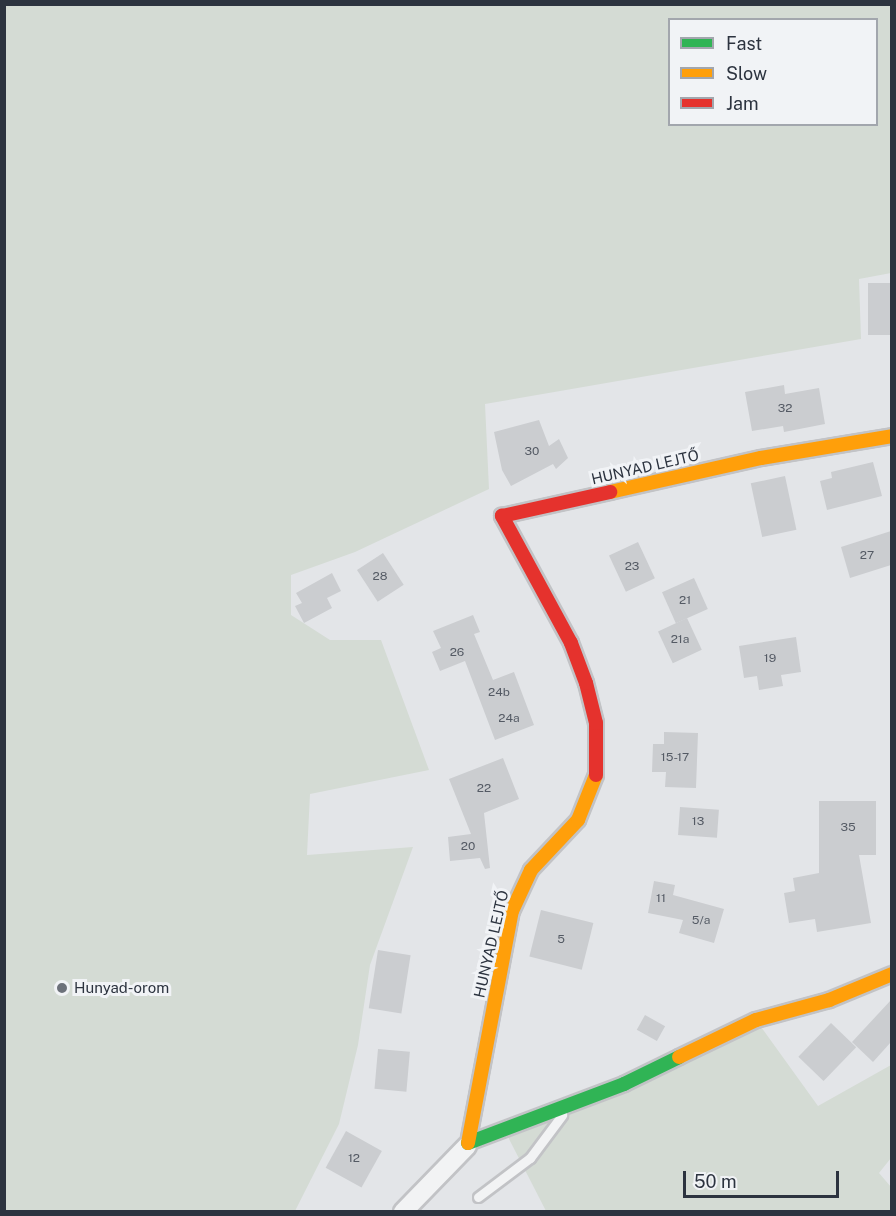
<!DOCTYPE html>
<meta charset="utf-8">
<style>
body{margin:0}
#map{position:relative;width:896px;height:1216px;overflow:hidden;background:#e3e5e8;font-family:"Public Sans",sans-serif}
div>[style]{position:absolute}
.green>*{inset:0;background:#d4dbd4}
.building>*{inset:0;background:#cbcdd0;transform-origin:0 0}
.roads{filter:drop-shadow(2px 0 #c2c3c6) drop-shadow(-2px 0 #c2c3c6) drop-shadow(0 2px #c2c3c6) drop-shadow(0 -2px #c2c3c6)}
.lane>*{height:9px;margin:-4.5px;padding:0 4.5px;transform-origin:4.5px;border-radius:4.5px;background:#f2f3f4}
.street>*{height:18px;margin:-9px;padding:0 9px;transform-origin:9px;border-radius:9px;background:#f2f3f4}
.fast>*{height:14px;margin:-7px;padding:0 7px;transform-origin:7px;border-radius:7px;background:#30b455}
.slow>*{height:14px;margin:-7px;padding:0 7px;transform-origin:7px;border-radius:7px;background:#ff9f0a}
.jam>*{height:14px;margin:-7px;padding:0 7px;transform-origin:7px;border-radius:7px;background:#e5322d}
.dots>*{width:16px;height:16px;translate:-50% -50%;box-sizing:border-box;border:3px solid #f1f3f6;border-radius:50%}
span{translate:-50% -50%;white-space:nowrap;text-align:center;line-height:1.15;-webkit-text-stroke:6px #f1f3f6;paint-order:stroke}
.number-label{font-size:12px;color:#545a64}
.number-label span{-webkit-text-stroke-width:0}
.street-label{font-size:15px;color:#2c333f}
.poi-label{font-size:15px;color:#2c333f}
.left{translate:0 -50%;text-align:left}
.frame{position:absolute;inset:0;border:6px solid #2c333f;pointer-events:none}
.legend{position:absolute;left:668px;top:18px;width:210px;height:108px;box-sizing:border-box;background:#f1f3f6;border:2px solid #a2a6ad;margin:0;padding:8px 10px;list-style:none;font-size:18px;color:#2c333f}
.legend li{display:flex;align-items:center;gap:12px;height:30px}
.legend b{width:30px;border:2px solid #a2a6ad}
.scale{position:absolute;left:683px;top:1171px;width:156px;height:27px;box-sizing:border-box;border:3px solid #2c333f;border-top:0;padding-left:8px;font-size:18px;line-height:21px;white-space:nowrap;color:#2c333f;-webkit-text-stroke:4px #f1f3f6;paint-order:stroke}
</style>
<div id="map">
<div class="green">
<div style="clip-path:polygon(evenodd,5px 4px,891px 5px,891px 273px,859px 279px,861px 339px,485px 404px,489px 489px,355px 552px,291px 575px,291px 615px,330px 640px,381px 640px,429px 770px,310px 794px,307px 855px,413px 847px,370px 965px,358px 1045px,339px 1124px,295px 1211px,5px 1211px,5px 4px,670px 20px,876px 20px,876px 124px,670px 124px,670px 20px)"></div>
<div style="clip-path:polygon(756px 1020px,818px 1106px,891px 1065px,891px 1158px,879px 1173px,891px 1187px,891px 1211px,546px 1211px,506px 1133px)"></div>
</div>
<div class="building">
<div style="left:891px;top:283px;width:52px;height:23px;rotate:90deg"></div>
<div style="clip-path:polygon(784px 385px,785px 394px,819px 388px,825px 424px,784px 432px,783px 426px,752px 431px,745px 392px)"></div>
<div style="clip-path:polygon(539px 420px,549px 446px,559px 439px,568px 458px,556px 469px,553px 464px,511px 486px,502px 470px,494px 432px)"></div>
<div style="clip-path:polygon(873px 462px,882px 496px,827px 510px,820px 481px,832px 478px,831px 472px)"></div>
<div style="left:785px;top:476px;width:55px;height:35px;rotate:78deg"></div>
<div style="clip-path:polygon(891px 531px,891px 565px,850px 578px,841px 547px)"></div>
<div style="left:638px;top:542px;width:40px;height:32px;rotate:65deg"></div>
<div style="left:383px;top:553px;width:38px;height:31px;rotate:57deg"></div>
<div style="clip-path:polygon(332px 573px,341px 591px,327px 598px,332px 608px,304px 623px,295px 606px,302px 603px,296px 593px)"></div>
<div style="left:694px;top:578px;width:34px;height:35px;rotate:66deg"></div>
<div style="clip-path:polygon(473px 615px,480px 632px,474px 634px,493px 680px,514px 672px,534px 725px,495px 740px,465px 661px,440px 671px,432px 652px,441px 648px,433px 631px)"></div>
<div style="left:687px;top:618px;width:35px;height:32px;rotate:65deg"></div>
<div style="clip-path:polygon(796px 637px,801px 672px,781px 675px,783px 686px,759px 690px,757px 676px,744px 678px,739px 646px)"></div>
<div style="clip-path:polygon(664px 732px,698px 733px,696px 788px,665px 787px,666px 772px,652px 772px,653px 744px,664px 744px)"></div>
<div style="clip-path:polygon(503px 758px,519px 799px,484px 813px,490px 868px,485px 869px,480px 858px,450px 861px,448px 837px,471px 834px,449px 779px)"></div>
<div style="clip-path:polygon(819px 801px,876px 801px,876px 855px,859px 855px,871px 923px,817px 932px,815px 919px,789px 923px,784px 893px,795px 891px,793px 878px,819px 873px)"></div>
<div style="left:680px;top:807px;width:39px;height:28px;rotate:4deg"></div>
<div style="clip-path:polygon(654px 881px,675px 885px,673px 895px,724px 909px,714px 943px,679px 933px,683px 920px,648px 913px)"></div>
<div style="left:541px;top:910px;width:54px;height:48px;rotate:14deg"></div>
<div style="left:378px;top:950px;width:33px;height:59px;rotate:9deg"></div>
<div style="clip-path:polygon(891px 1000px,891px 1042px,873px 1062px,852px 1042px)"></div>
<div style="left:645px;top:1015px;width:23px;height:17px;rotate:29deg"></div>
<div style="left:831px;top:1023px;width:35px;height:47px;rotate:44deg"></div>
<div style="left:378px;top:1049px;width:32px;height:40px;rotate:5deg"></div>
<div style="left:346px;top:1131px;width:41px;height:42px;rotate:29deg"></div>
</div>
<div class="roads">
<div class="lane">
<div style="left:478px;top:1197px;width:65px;rotate:-36.9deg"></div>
<div style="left:530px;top:1158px;width:54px;rotate:-53.3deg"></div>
</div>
<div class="street">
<div style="left:403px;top:1212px;width:92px;rotate:-45.9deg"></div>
</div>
<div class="fast">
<div style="left:468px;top:1143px;width:167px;rotate:-20.7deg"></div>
<div style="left:624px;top:1084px;width:61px;rotate:-26.1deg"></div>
</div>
<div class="slow">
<div style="left:610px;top:492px;width:155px;rotate:-12.7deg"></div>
<div style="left:761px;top:458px;width:133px;rotate:-9.5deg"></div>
<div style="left:679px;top:1057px;width:85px;rotate:-25.7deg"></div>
<div style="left:756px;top:1020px;width:76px;rotate:-15.3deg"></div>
<div style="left:829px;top:1000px;width:68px;rotate:-22.4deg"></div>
<div style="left:468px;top:1143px;width:236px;rotate:-79.3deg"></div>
<div style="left:512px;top:911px;width:45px;rotate:-65.1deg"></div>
<div style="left:531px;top:870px;width:69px;rotate:-46.8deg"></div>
<div style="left:578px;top:820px;width:48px;rotate:-68.2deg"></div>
</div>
<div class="jam">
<div style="left:596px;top:775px;width:52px;rotate:-90deg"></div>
<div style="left:596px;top:723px;width:41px;rotate:-104deg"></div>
<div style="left:586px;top:683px;width:43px;rotate:-110.6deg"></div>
<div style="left:571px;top:643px;width:145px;rotate:-118.5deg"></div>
<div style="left:502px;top:516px;width:111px;rotate:-12.5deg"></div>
</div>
</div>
<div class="dots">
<div style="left:62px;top:988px;background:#6c717a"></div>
</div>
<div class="number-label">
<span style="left:785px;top:409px">32</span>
<span style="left:532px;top:452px">30</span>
<span style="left:867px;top:556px">27</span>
<span style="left:632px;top:567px">23</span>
<span style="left:380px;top:577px">28</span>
<span style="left:685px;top:601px">21</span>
<span style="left:680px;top:640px">21a</span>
<span style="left:457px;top:653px">26</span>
<span style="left:770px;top:659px">19</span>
<span style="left:499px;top:693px">24b</span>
<span style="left:509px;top:719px">24a</span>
<span style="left:675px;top:758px">15-17</span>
<span style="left:484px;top:789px">22</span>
<span style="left:698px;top:822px">13</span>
<span style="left:848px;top:828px">35</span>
<span style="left:468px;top:847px">20</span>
<span style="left:661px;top:899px">11</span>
<span style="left:701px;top:921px">5/a</span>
<span style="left:561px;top:940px">5</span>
<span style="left:354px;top:1159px">12</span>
</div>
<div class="street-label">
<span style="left:645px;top:467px;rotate:-13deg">HUNYAD LEJTŐ</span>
<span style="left:491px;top:944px;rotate:-77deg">HUNYAD LEJTŐ</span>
</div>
<div class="poi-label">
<span class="left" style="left:74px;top:988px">Hunyad-orom</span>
</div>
<div class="frame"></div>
<ul class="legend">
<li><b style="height:8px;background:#30b455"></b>Fast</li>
<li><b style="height:8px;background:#ff9f0a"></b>Slow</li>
<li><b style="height:8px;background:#e5322d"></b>Jam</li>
</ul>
<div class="scale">50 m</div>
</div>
